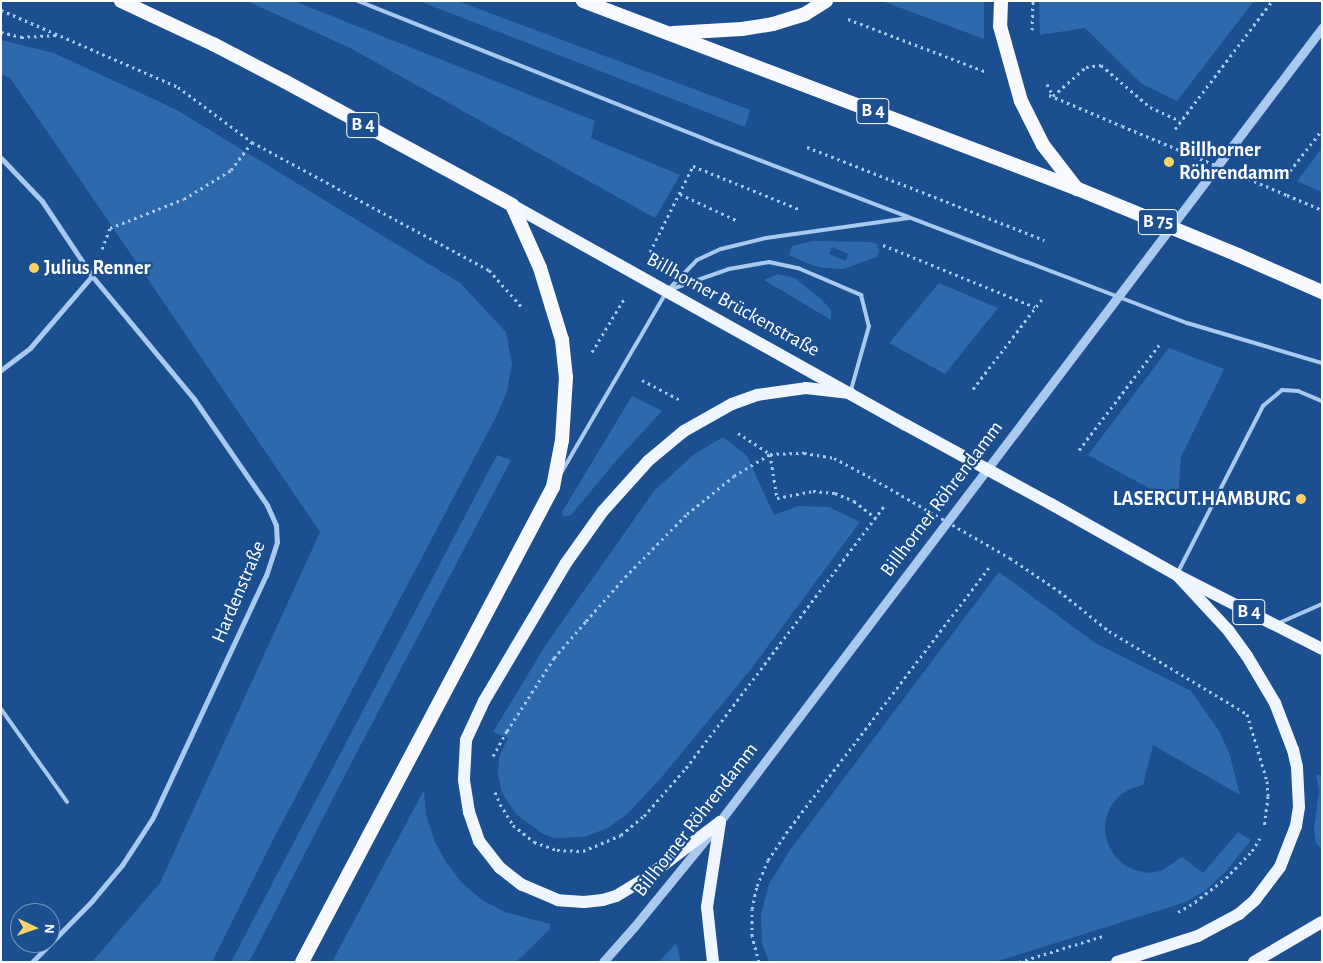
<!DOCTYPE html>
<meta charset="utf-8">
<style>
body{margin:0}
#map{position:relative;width:1323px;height:963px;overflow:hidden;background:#1b4f8f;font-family:"Alegreya Sans",sans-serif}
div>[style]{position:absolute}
.green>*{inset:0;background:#2e69ad}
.path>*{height:3px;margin-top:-1.5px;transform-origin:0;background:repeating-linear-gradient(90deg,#a9c9ee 0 2.5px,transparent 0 6.5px)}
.service>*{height:4px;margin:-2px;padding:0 2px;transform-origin:2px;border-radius:2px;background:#a9c9ee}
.minor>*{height:5px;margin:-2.5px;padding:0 2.5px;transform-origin:2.5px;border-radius:2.5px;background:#a9c9ee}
.tertiary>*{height:9px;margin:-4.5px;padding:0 4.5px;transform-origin:4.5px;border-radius:4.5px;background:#a9c9ee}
.primary>*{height:12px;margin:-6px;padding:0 6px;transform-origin:6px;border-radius:6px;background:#f0f6ff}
.trunk>*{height:14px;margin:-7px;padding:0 7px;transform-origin:7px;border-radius:7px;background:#f8faff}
.path-bridge>*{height:3px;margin-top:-1.5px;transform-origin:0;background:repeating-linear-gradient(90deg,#a9c9ee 0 2.5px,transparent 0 6.5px)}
.service-bridge>*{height:4px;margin:-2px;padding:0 2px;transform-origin:2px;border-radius:2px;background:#a9c9ee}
.primary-bridge>*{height:12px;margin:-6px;padding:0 6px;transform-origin:6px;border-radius:6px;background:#f0f6ff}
.trunk-bridge>*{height:14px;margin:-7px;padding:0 7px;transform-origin:7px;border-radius:7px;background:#f8faff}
.dots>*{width:14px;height:14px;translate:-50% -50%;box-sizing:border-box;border:2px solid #1b4f8f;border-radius:50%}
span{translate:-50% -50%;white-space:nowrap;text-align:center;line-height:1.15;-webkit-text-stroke:4.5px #1b4f8f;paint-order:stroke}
.shield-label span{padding:1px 4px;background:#1b4f8f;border:1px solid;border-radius:4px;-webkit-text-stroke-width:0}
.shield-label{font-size:19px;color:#fff;font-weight:700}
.poi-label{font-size:20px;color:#fff;font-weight:700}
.left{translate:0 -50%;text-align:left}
.right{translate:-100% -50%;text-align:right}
.street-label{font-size:20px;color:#fff}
.frame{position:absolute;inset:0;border:2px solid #fff;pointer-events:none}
.north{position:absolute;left:10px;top:903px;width:50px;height:50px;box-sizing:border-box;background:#1b4f8f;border:1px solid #7695bc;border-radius:50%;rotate:93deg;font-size:14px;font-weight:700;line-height:20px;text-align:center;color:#fff}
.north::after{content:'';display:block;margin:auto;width:18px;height:22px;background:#ffd166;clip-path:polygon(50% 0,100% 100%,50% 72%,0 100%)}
</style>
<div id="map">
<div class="green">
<div style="clip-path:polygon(247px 1px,294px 1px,595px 121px,591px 137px,593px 139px,680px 175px,655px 218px,350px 48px)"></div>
<div style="clip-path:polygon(419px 1px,458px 1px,750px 110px,745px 127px)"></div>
<div style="clip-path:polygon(882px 1px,984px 1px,984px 39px)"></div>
<div style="clip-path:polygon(1039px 1px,1254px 1px,1177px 101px,1142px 84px,1085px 28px,1040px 35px)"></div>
<div style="clip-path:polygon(1px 40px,54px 53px,177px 110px,460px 283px,506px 332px,512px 364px,507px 391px,497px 415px,274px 838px,212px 962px,92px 962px,160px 883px,320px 532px,64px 156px,10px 78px,1px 74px)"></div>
<div style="clip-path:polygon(1322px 148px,1322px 192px,1297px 181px)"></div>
<div style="clip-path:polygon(evenodd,813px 241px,871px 242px,877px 244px,879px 251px,877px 257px,843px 269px,823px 268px,809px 264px,789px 255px,792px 246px,813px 241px,832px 247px,848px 254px,846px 261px,829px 254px,832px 247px)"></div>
<div style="clip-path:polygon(778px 274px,795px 278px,821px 299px,831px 310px,831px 320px,764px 280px)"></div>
<div style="clip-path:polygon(939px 283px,998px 308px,945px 374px,889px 343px)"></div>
<div style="clip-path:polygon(1169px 348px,1224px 369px,1181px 457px,1178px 498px,1156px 492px,1088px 455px)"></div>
<div style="clip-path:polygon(632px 396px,662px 411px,616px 461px,571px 515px,564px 517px,562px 512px)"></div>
<div style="clip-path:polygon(723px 437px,747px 456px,774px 515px,798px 506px,829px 507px,860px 522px,751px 669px,661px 778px,627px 814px,608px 828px,584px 837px,555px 838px,543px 834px,516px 814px,502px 793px,498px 774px,499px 757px,508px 738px,493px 732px,545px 646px,654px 491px,693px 455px)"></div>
<div style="clip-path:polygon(497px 455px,511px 460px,347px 771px,273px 916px,249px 962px,231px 962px)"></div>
<div style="clip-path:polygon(999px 572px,1095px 643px,1191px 691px,1219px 731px,1229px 752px,1240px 795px,1153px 745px,1143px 785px,1130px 789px,1119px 796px,1111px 806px,1106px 818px,1105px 831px,1108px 844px,1114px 855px,1123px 864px,1135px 870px,1148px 873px,1161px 871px,1182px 857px,1203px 873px,1238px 832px,1251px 840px,1227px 870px,1206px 890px,1186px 902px,995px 962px,769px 962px,762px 944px,761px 915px,769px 884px,790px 850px)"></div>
<div style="clip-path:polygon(1316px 774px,1322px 776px,1322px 850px,1316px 843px,1314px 830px,1319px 791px)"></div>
<div style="clip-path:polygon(424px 790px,426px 815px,435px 842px,446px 862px,462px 883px,482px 900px,505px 912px,550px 924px,550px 929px,516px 962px,332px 962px)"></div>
<div style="clip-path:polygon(676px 943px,681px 962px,659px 962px)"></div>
</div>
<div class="path">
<div style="left:1px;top:10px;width:193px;rotate:23.5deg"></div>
<div style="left:178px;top:87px;width:92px;rotate:36.6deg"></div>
<div style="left:252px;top:142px;width:269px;rotate:28.4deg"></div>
<div style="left:489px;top:270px;width:48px;rotate:48.4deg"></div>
<div style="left:848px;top:19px;width:146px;rotate:20.9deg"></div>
<div style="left:1032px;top:30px;width:29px;rotate:-88deg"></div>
<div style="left:1px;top:32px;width:21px;rotate:14deg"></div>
<div style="left:21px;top:37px;width:37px;rotate:-3deg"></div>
<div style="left:1047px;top:84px;width:13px;rotate:63deg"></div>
<div style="left:1053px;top:96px;width:44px;rotate:-41.3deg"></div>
<div style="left:1086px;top:67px;width:15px;rotate:-8deg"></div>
<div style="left:1101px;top:65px;width:65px;rotate:40.6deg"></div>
<div style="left:1150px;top:107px;width:33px;rotate:25deg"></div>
<div style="left:1049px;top:95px;width:79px;rotate:23deg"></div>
<div style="left:1175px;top:129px;width:161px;rotate:-52.8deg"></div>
<div style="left:807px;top:147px;width:255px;rotate:21.4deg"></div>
<div style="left:1286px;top:176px;width:58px;rotate:-52deg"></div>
<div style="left:680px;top:194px;width:62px;rotate:24.9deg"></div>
<div style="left:1287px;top:195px;width:38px;rotate:23deg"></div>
<div style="left:883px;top:245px;width:164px;rotate:22.2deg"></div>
<div style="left:102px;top:249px;width:22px;rotate:-69deg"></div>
<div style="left:110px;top:228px;width:79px;rotate:-21.4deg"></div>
<div style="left:184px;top:199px;width:55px;rotate:-31.7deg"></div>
<div style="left:231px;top:170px;width:35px;rotate:-53deg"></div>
<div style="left:650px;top:252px;width:96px;rotate:-63.4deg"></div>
<div style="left:693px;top:166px;width:114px;rotate:22.1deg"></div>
<div style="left:592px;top:352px;width:62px;rotate:-58.9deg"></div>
<div style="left:642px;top:380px;width:45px;rotate:27.7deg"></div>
<div style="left:973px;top:389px;width:113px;rotate:-52.5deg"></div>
<div style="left:738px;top:433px;width:38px;rotate:33deg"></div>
<div style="left:770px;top:454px;width:45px;rotate:81deg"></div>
<div style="left:777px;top:498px;width:37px;rotate:-11deg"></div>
<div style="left:813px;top:491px;width:22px;rotate:5deg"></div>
<div style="left:835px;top:493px;width:21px;rotate:23deg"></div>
<div style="left:854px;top:501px;width:28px;rotate:38deg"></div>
<div style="left:1079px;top:450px;width:132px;rotate:-52.7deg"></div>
<div style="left:1010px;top:558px;width:59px;rotate:34deg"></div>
<div style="left:1059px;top:591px;width:64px;rotate:38.7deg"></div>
<div style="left:1109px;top:631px;width:161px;rotate:31deg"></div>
<div style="left:1247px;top:714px;width:70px;rotate:73.4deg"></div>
<div style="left:1267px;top:781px;width:15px;rotate:86deg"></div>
<div style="left:1268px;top:796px;width:31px;rotate:97deg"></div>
<div style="left:493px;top:756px;width:29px;rotate:-61deg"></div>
<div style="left:507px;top:731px;width:87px;rotate:-57.2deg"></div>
<div style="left:554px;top:658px;width:49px;rotate:-49.1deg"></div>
<div style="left:586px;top:621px;width:59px;rotate:-48.4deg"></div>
<div style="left:625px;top:577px;width:88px;rotate:-45.5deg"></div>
<div style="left:687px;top:514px;width:60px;rotate:-39deg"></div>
<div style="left:734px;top:476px;width:42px;rotate:-31.4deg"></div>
<div style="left:770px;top:454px;width:34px;rotate:-2deg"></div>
<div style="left:804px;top:453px;width:30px;rotate:9deg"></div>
<div style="left:834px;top:458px;width:38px;rotate:28deg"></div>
<div style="left:495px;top:792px;width:13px;rotate:67deg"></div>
<div style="left:500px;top:804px;width:25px;rotate:58deg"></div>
<div style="left:513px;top:825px;width:27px;rotate:39deg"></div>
<div style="left:534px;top:842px;width:24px;rotate:19deg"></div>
<div style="left:557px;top:850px;width:26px;rotate:2deg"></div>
<div style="left:583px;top:851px;width:41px;rotate:-22.8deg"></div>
<div style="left:621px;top:835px;width:30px;rotate:-40deg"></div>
<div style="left:644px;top:816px;width:64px;rotate:-48.8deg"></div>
<div style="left:686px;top:768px;width:328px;rotate:-52.9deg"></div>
<div style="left:1178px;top:912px;width:20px;rotate:-30deg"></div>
<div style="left:1195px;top:902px;width:39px;rotate:-38deg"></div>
<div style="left:1226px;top:878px;width:37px;rotate:-46deg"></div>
<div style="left:1252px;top:851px;width:15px;rotate:-58deg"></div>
<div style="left:759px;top:962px;width:27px;rotate:-105deg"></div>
<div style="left:752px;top:936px;width:27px;rotate:-90deg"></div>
<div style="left:752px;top:909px;width:24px;rotate:-78deg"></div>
<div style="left:757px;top:886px;width:28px;rotate:-67deg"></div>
<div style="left:768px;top:860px;width:32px;rotate:-56deg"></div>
<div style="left:786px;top:833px;width:336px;rotate:-52.6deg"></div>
<div style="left:1019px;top:962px;width:91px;rotate:-17.2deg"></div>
</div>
<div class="service">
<div style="left:358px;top:1px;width:381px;rotate:21.7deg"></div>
<div style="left:712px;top:142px;width:337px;rotate:20.9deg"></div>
<div style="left:669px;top:290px;width:64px;rotate:-19.3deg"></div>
<div style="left:729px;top:269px;width:41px;rotate:-9.9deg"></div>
<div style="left:769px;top:262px;width:30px;rotate:12deg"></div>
<div style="left:798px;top:268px;width:69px;rotate:23.2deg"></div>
<div style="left:861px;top:295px;width:32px;rotate:76deg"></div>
<div style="left:869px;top:326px;width:66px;rotate:105.7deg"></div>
<div style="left:1187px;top:323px;width:141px;rotate:16.5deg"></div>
<div style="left:561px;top:473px;width:211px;rotate:-59.8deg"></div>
<div style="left:667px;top:291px;width:43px;rotate:-45.9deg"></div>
<div style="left:697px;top:260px;width:26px;rotate:-25deg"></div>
<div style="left:721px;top:249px;width:46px;rotate:-13.7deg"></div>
<div style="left:766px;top:238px;width:144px;rotate:-8deg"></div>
<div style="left:1177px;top:574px;width:189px;rotate:-62.9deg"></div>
<div style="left:1263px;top:406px;width:25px;rotate:-40deg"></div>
<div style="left:1282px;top:390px;width:16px;rotate:4deg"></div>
<div style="left:1298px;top:391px;width:26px;rotate:23deg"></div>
<div style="left:1279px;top:623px;width:47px;rotate:-23.8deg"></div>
<div style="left:1px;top:709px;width:114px;rotate:54.6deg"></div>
</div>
<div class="minor">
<div style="left:1px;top:158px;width:59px;rotate:46.4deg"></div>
<div style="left:42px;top:201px;width:90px;rotate:56.3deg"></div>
<div style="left:92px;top:276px;width:160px;rotate:50.3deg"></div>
<div style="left:194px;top:399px;width:129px;rotate:55.4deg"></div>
<div style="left:267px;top:505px;width:22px;rotate:66deg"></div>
<div style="left:276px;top:525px;width:17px;rotate:87deg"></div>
<div style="left:277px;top:542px;width:35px;rotate:108deg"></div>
<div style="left:266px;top:575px;width:269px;rotate:115deg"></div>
<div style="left:152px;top:819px;width:55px;rotate:123.1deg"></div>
<div style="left:122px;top:865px;width:48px;rotate:130deg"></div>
<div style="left:91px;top:902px;width:84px;rotate:134.5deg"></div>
<div style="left:1px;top:370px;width:36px;rotate:-37deg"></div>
<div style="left:30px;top:348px;width:95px;rotate:-49.3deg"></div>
</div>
<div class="tertiary">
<div style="left:717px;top:825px;width:1001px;rotate:-52.8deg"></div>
<div style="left:603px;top:962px;width:47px;rotate:-48.5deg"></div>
<div style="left:634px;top:927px;width:119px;rotate:-50.8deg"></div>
</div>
<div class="primary">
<div style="left:512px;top:205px;width:451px;rotate:29.2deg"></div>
<div style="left:1051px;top:504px;width:145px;rotate:29.4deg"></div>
<div style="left:1177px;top:575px;width:163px;rotate:27deg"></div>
<div style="left:720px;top:822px;width:93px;rotate:142.9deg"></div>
<div style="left:646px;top:878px;width:35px;rotate:149deg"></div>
<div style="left:616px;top:896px;width:14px;rotate:163deg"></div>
<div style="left:603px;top:900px;width:19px;rotate:174deg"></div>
<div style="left:584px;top:902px;width:26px;rotate:-176deg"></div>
<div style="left:558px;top:900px;width:39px;rotate:-157deg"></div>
<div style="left:522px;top:885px;width:28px;rotate:-142deg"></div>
<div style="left:500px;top:868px;width:34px;rotate:-128deg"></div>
<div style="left:479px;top:841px;width:31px;rotate:-109deg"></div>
<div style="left:469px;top:812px;width:33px;rotate:-99deg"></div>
<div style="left:464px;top:779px;width:39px;rotate:-87deg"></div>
<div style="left:466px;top:740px;width:43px;rotate:-65.2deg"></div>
<div style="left:484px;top:701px;width:161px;rotate:-59.3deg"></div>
<div style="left:566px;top:563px;width:64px;rotate:-54.6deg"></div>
<div style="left:603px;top:511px;width:67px;rotate:-48deg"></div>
<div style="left:648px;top:461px;width:47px;rotate:-39.8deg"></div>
<div style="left:684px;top:431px;width:55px;rotate:-29.4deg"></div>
<div style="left:732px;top:404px;width:27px;rotate:-20deg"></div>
<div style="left:757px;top:395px;width:49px;rotate:-8.1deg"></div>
<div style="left:806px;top:388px;width:44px;rotate:6.5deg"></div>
<div style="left:713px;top:962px;width:55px;rotate:-96.2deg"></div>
<div style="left:707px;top:907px;width:86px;rotate:-81.3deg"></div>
<div style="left:1117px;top:962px;width:85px;rotate:-17.8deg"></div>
<div style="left:1198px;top:936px;width:47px;rotate:-28.2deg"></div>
<div style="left:1239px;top:914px;width:21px;rotate:-41deg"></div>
<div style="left:1255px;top:900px;width:41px;rotate:-52.9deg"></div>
<div style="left:1280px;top:867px;width:44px;rotate:-68.7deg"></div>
<div style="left:1296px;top:826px;width:19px;rotate:-81deg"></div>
<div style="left:1299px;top:807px;width:40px;rotate:-92.9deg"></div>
<div style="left:1297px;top:767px;width:17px;rotate:-103deg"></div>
<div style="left:1293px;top:750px;width:50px;rotate:-111deg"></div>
<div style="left:1275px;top:703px;width:55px;rotate:-120.8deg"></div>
<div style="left:1247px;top:656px;width:32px;rotate:-126deg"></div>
<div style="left:1228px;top:630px;width:75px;rotate:-132.8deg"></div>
<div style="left:1254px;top:962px;width:79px;rotate:-30.5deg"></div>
</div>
<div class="trunk">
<div style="left:121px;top:1px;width:102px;rotate:25.1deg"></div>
<div style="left:213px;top:44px;width:80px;rotate:27.5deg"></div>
<div style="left:284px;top:81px;width:260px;rotate:28.5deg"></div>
<div style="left:512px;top:205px;width:69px;rotate:66deg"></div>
<div style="left:540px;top:268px;width:75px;rotate:73deg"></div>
<div style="left:562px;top:340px;width:37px;rotate:84deg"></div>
<div style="left:566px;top:377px;width:63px;rotate:93.6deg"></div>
<div style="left:562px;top:440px;width:48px;rotate:100.8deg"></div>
<div style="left:553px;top:487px;width:537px;rotate:117.85deg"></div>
<div style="left:583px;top:1px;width:529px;rotate:20.8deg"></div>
<div style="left:1001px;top:1px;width:25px;rotate:92deg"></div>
<div style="left:1000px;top:26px;width:78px;rotate:74.4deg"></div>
<div style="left:1021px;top:101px;width:49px;rotate:63.4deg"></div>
<div style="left:1043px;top:145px;width:56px;rotate:52.3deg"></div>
<div style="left:673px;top:33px;width:69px;rotate:-3.3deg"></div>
<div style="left:742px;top:29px;width:31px;rotate:-9deg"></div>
<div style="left:773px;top:24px;width:34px;rotate:-17deg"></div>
<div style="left:805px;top:14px;width:25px;rotate:-32deg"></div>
<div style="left:1238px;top:255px;width:92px;rotate:23.8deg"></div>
</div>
<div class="path-bridge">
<div style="left:1122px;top:126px;width:179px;rotate:22.7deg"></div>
<div style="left:868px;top:476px;width:164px;rotate:30deg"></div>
</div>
<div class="service-bridge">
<div style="left:1027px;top:262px;width:171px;rotate:20.9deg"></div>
</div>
<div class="primary-bridge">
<div style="left:906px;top:425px;width:165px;rotate:28.6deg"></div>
</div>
<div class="trunk-bridge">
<div style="left:1078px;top:189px;width:173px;rotate:22.4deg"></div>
</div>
<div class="dots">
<div style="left:1169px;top:162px;background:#ffd166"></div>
<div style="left:34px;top:268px;background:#ffd166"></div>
<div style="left:1301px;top:499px;background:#ffd166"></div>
</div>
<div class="shield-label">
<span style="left:873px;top:111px">B 4</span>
<span style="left:363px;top:125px">B 4</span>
<span style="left:1158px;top:222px">B 75</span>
<span style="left:1249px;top:612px">B 4</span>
</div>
<div class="poi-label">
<span class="left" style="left:1179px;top:162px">Billhorner<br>Röhrendamm</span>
<span class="left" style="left:44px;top:268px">Julius Renner</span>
<span class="right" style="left:1291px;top:499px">LASERCUT.HAMBURG</span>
</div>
<div class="street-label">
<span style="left:733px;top:305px;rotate:29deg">Billhorner Brückenstraße</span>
<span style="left:942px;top:499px;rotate:-53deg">Billhorner Röhrendamm</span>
<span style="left:239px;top:592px;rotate:-67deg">Hardenstraße</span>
<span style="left:696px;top:820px;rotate:-52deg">Billhorner Röhrendamm</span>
</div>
<div class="frame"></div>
<div class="north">N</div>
</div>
